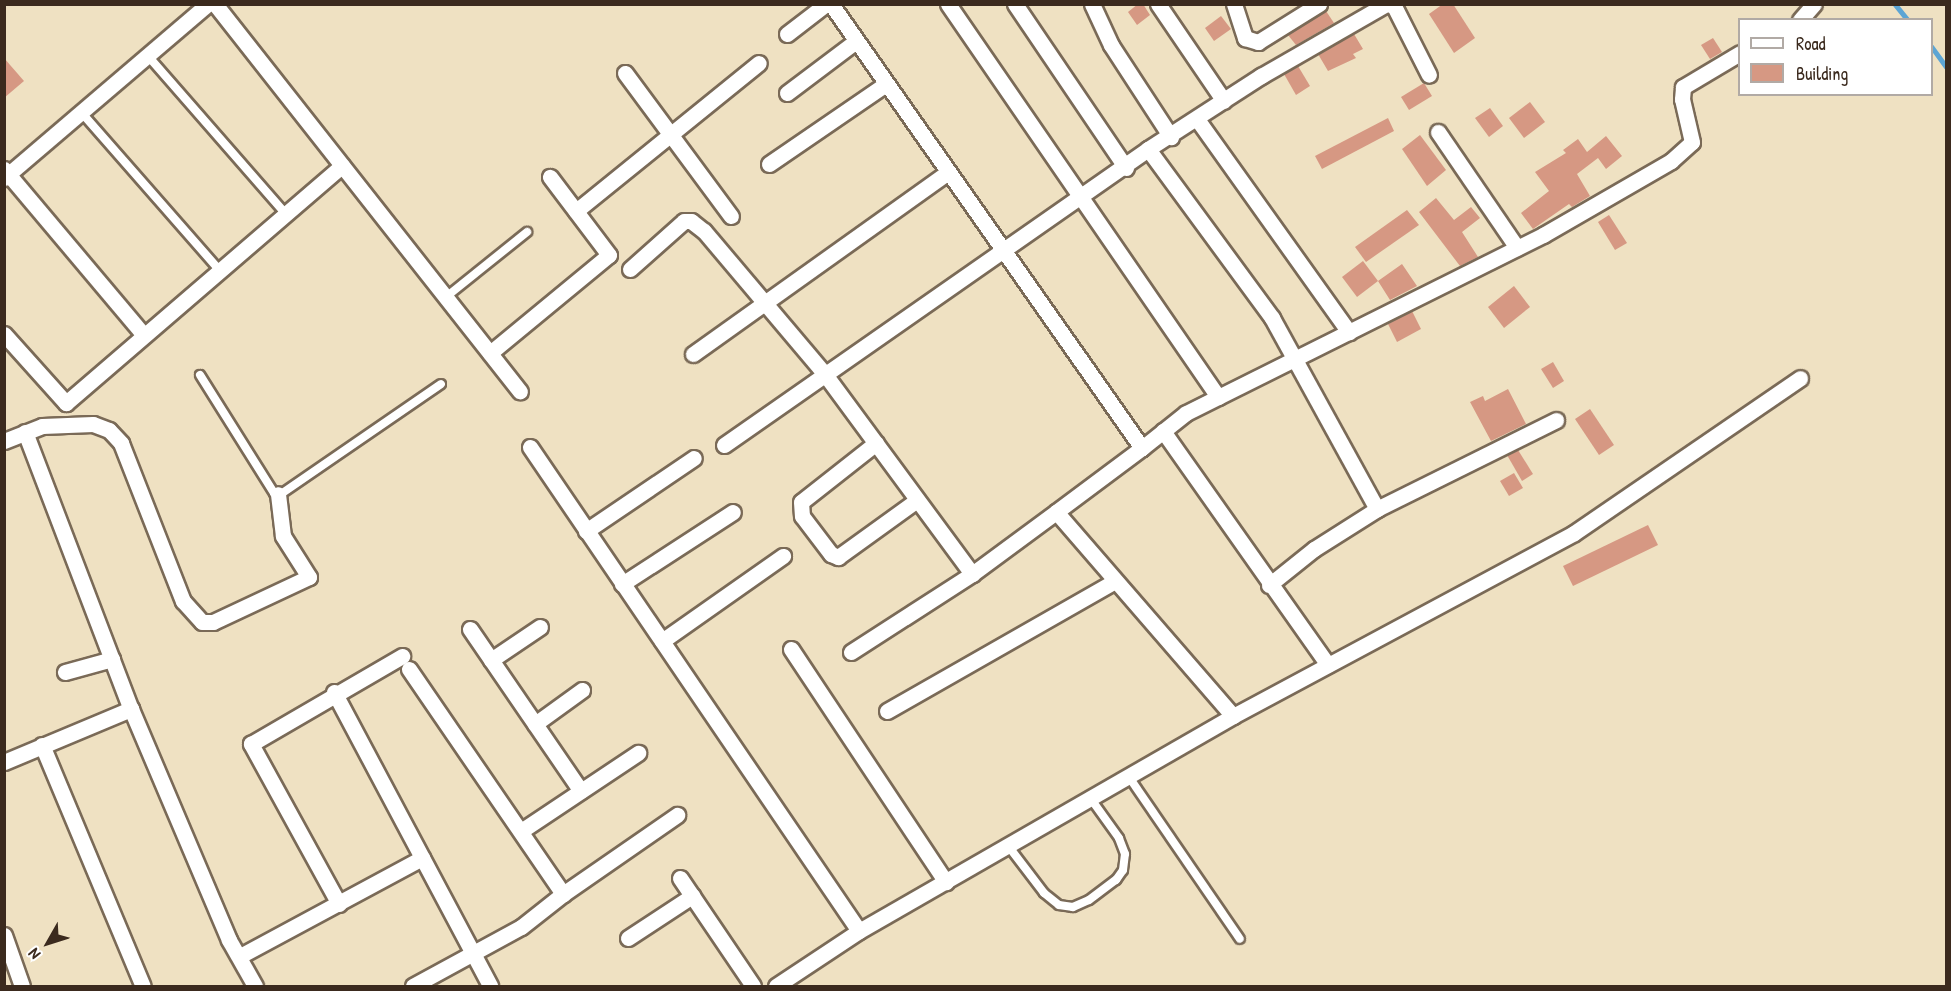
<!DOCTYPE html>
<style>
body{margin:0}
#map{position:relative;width:1951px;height:991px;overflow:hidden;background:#efe1c2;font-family:"Patrick Hand",sans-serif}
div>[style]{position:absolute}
.stream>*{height:4.5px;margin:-2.25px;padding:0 2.25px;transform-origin:2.25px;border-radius:2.25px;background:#5da5d4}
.building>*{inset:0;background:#d69883}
.roads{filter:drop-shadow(2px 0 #7a6a57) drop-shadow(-2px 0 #7a6a57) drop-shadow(0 2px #7a6a57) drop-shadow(0 -2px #7a6a57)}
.service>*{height:8px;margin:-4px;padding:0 4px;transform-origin:4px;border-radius:4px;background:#fff}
.minor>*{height:15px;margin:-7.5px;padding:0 7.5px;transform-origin:7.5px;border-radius:7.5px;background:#fff}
span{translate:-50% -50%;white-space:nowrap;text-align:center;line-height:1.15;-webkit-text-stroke:6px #fff;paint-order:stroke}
.frame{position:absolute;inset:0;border:6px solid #3b2a1e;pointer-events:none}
.legend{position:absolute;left:1738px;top:18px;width:195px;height:78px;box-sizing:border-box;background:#fff;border:2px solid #b1aaa5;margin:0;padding:8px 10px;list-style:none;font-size:18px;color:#3b2a1e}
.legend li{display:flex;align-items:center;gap:12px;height:30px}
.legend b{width:30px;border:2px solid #b1aaa5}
.north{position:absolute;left:18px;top:913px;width:60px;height:60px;-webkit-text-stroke:4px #fff;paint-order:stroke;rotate:231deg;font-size:16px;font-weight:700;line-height:24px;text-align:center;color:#3b2a1e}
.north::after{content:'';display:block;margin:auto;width:21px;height:27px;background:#3b2a1e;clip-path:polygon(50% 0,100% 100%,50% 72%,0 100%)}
</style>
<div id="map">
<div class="stream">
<div style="left:1895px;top:4px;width:21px;rotate:51deg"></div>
<div style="left:1932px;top:47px;width:24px;rotate:54deg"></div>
</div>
<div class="building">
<div style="clip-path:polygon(1138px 4px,1143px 4px,1150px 15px,1137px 25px,1128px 12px)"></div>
<div style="clip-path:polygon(1443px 4px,1453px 4px,1475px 38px,1454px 53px,1429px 14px)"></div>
<div style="clip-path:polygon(1326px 11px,1334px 23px,1296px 45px,1288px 35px)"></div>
<div style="clip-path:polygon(1221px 16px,1231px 29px,1214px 41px,1205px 28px)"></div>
<div style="clip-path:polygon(1354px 34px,1363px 49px,1353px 54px,1356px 58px,1328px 71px,1318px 54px)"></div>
<div style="clip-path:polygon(1713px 38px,1722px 52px,1710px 59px,1701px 45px)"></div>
<div style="clip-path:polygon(4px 58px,24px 81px,4px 98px)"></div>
<div style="clip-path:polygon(1298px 66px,1310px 86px,1296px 95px,1284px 74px)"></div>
<div style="clip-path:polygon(1424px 83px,1432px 96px,1409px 110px,1401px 97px)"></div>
<div style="clip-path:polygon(1530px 102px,1545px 122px,1524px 138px,1509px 118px)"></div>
<div style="clip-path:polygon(1490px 108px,1503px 126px,1489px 137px,1475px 118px)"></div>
<div style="clip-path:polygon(1388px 118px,1394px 131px,1322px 169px,1315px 156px)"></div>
<div style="clip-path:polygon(1420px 135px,1446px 170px,1427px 186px,1402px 149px)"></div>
<div style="clip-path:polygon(1606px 136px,1622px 156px,1606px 169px,1598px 158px,1577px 174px,1590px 196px,1572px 207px,1569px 204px,1533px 229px,1521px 213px,1549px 191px,1535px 172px,1566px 153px,1563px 150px,1578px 139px,1587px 152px)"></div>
<div style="clip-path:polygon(1436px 198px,1454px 220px,1471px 207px,1480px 218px,1462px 232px,1478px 257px,1460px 266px,1419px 212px)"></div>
<div style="clip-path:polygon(1407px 210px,1419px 225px,1366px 262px,1355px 247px)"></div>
<div style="clip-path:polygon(1609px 215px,1627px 243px,1615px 250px,1598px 222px)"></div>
<div style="clip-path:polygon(1363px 261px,1378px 281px,1402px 264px,1417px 286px,1390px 300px,1378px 281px,1357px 297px,1342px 277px)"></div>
<div style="clip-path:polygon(1514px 286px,1530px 307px,1504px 328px,1488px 307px)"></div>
<div style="clip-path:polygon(1412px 311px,1421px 329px,1397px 342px,1388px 324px)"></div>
<div style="clip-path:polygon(1553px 362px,1564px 381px,1553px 388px,1541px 369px)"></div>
<div style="clip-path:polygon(1508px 389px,1526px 424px,1491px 441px,1470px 402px,1483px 396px,1485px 401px)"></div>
<div style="clip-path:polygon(1590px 409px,1614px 445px,1599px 455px,1575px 419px)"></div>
<div style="clip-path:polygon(1518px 450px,1533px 474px,1522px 481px,1507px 455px)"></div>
<div style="clip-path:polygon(1514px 473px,1523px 488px,1509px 496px,1500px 481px)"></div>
<div style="clip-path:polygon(1648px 525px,1658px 545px,1573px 586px,1563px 566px)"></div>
</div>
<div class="roads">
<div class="service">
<div style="left:148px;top:56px;width:210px;rotate:48.9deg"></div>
<div style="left:81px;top:112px;width:211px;rotate:48.8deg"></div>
<div style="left:446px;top:297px;width:104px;rotate:-38.7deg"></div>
<div style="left:200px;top:375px;width:139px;rotate:57.9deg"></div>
<div style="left:274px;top:493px;width:7px;rotate:8deg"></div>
<div style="left:281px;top:494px;width:194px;rotate:-34.5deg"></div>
<div style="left:1129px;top:777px;width:196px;rotate:55.6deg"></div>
<div style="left:1009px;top:847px;width:58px;rotate:52.7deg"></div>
<div style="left:1044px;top:893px;width:19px;rotate:39deg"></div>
<div style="left:1059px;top:905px;width:14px;rotate:8deg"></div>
<div style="left:1073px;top:907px;width:17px;rotate:-24deg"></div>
<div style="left:1089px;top:900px;width:34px;rotate:-37deg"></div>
<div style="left:1116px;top:880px;width:12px;rotate:-55deg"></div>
<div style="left:1123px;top:870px;width:16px;rotate:-83deg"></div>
<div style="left:1125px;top:854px;width:17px;rotate:-111deg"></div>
<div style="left:1119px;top:838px;width:48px;rotate:-125.7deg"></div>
</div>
<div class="minor">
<div style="left:215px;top:4px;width:493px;rotate:51.8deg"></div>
<div style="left:948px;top:4px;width:477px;rotate:55.5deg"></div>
<div style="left:1015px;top:4px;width:198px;rotate:55.9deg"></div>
<div style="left:1092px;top:4px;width:45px;rotate:65.1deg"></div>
<div style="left:1111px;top:45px;width:110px;rotate:56.9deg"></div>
<div style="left:1158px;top:4px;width:117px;rotate:55.8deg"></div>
<div style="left:1234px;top:4px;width:36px;rotate:72deg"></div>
<div style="left:1245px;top:38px;width:14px;rotate:17deg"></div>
<div style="left:1258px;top:42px;width:72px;rotate:-31.9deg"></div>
<div style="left:1388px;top:4px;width:6px;rotate:18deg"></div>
<div style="left:1394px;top:6px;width:77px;rotate:63.1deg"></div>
<div style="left:1800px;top:20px;width:21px;rotate:-49deg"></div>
<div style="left:787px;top:34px;width:49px;rotate:-37.6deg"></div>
<div style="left:625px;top:73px;width:178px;rotate:53.5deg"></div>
<div style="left:787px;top:93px;width:86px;rotate:-37deg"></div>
<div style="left:1197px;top:119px;width:262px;rotate:54.5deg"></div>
<div style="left:1438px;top:132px;width:140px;rotate:55.7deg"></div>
<div style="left:1148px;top:149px;width:210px;rotate:53.7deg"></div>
<div style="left:1272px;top:318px;width:218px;rotate:61.2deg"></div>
<div style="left:769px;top:164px;width:142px;rotate:-34.4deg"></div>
<div style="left:4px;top:169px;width:216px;rotate:49.9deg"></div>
<div style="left:4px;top:178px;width:268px;rotate:-40.5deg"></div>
<div style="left:576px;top:211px;width:235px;rotate:-39deg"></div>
<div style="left:630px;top:269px;width:72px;rotate:-41.6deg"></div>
<div style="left:684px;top:221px;width:7px"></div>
<div style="left:691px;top:221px;width:16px;rotate:38deg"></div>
<div style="left:704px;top:231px;width:186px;rotate:49.8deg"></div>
<div style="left:824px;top:373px;width:250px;rotate:53.6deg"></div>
<div style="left:4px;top:334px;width:93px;rotate:48.1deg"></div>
<div style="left:66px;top:403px;width:364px;rotate:-40.7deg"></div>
<div style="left:490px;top:353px;width:154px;rotate:-39.5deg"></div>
<div style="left:609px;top:255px;width:98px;rotate:-127.1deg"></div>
<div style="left:693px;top:354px;width:313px;rotate:-35.5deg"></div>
<div style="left:1163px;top:431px;width:286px;rotate:54.8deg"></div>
<div style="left:25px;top:432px;width:297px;rotate:69.1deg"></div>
<div style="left:131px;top:709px;width:251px;rotate:67deg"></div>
<div style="left:229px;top:940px;width:53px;rotate:60.5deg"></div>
<div style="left:4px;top:441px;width:41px;rotate:-21.5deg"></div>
<div style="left:42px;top:426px;width:51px;rotate:-2.2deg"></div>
<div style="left:93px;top:424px;width:17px;rotate:21deg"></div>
<div style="left:109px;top:430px;width:18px;rotate:47deg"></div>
<div style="left:121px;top:443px;width:170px;rotate:68.6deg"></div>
<div style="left:183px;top:601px;width:28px;rotate:48deg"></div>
<div style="left:202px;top:622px;width:11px"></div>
<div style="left:213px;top:622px;width:106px;rotate:-25.1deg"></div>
<div style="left:309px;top:577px;width:49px;rotate:-122.4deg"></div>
<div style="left:283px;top:536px;width:42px;rotate:-96.8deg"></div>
<div style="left:876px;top:443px;width:95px;rotate:141.8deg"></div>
<div style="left:801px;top:502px;width:14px;rotate:86deg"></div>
<div style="left:802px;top:516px;width:48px;rotate:52.7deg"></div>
<div style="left:831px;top:554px;width:8px;rotate:23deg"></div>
<div style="left:838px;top:557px;width:97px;rotate:-35.8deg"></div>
<div style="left:724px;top:445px;width:517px;rotate:-34.92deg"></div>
<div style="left:1148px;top:149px;width:135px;rotate:-32.9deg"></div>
<div style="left:1261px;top:76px;width:144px;rotate:-29.9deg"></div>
<div style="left:530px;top:447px;width:585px;rotate:55.79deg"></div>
<div style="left:1142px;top:448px;width:56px;rotate:-38.5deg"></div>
<div style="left:1186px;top:413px;width:399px;rotate:-26.5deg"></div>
<div style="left:1543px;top:235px;width:148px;rotate:-30deg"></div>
<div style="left:1671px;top:161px;width:28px;rotate:-42deg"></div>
<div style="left:1692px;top:142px;width:44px;rotate:-103.1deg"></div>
<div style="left:1682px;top:99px;width:12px;rotate:-85deg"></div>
<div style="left:1683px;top:87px;width:66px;rotate:-30.8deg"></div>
<div style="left:586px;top:531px;width:130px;rotate:-34.1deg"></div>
<div style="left:622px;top:584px;width:132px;rotate:-33deg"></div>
<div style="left:1269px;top:585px;width:58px;rotate:-38.7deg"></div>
<div style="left:1314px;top:549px;width:75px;rotate:-32.4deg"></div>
<div style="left:1377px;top:509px;width:200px;rotate:-26.4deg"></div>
<div style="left:470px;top:629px;width:196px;rotate:55.6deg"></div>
<div style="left:662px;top:641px;width:148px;rotate:-35.1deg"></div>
<div style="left:791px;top:649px;width:280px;rotate:56.4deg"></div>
<div style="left:851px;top:652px;width:144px;rotate:-32.8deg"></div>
<div style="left:972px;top:574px;width:104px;rotate:-36.4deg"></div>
<div style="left:491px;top:660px;width:59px;rotate:-34deg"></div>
<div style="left:409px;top:669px;width:273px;rotate:55.6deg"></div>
<div style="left:563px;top:894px;width:53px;rotate:141.8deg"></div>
<div style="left:521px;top:927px;width:123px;rotate:151.4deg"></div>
<div style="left:65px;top:672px;width:49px;rotate:-15.5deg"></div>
<div style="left:334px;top:692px;width:333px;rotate:62deg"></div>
<div style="left:887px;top:711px;width:262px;rotate:-29.7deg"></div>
<div style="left:1233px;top:716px;width:387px;rotate:-28.2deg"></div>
<div style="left:1574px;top:533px;width:274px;rotate:-34.4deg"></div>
<div style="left:535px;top:724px;width:58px;rotate:-35.9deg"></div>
<div style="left:42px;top:745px;width:261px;rotate:67.3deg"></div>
<div style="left:4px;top:762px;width:138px;rotate:-22.7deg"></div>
<div style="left:521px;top:831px;width:141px;rotate:-33.7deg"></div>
<div style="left:680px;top:878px;width:130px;rotate:55.9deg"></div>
<div style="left:563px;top:894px;width:139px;rotate:-34.7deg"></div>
<div style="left:339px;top:904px;width:183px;rotate:-118.8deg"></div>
<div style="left:251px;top:744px;width:175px;rotate:-30.2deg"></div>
<div style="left:4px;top:935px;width:54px;rotate:70.6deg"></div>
<div style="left:628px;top:938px;width:77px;rotate:-33.3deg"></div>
<div style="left:240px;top:956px;width:207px;rotate:-28.3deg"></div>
<div style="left:776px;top:986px;width:100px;rotate:-33.5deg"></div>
<div style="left:859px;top:931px;width:431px;rotate:-29.9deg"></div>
<div style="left:1233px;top:716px;width:270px;rotate:-130.9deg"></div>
<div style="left:1056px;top:512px;width:107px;rotate:-36.7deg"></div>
<div style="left:1142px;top:448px;width:542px;rotate:-125.01deg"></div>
</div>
</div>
<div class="frame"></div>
<ul class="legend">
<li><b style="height:8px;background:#fff"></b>Road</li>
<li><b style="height:16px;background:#d69883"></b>Building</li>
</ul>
<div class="north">N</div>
</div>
